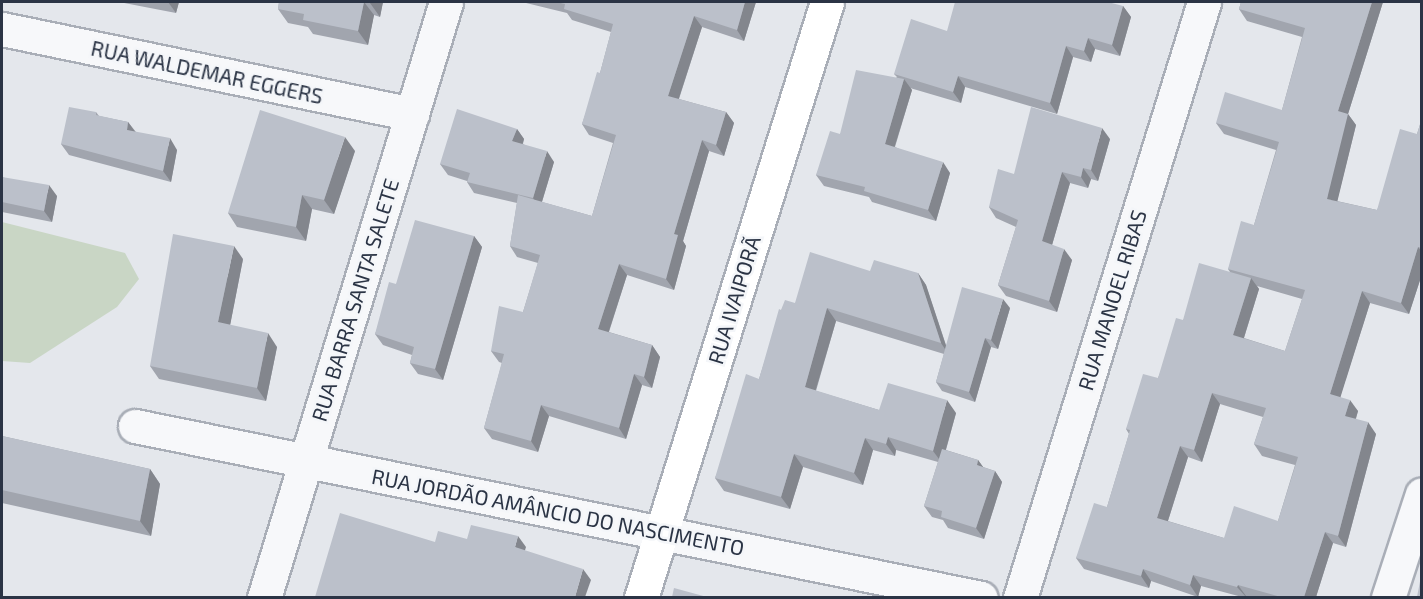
<!DOCTYPE html>
<meta charset="utf-8">
<style>
body{margin:0}
#map{position:relative;width:1423px;height:599px;overflow:hidden;background:#e4e7ec;font-family:"Exo 2",sans-serif}
div>[style]{position:absolute}
.green>*{inset:0;background:#c9d6c5}
.roads{filter:drop-shadow(2px 0 #a9aeb7) drop-shadow(-2px 0 #a9aeb7) drop-shadow(0 2px #a9aeb7) drop-shadow(0 -2px #a9aeb7)}
.street>*{height:33px;margin:-16.5px;padding:0 16.5px;transform-origin:16.5px;border-radius:16.5px;background:#f7f8fa}
.secondary>*{height:33px;margin:-16.5px;padding:0 16.5px;transform-origin:16.5px;border-radius:16.5px;background:#fff}
.wall>*{inset:0;background:#a1a5ae}
.shaded-wall>*{inset:0;background:#83868d}
.building>*{inset:0;background:#bbc0ca}
span{translate:-50% -50%;white-space:nowrap;text-align:center;line-height:1.15;-webkit-text-stroke:5px #f4f6f9;paint-order:stroke}
.street-label{font-size:21px;color:#2b3445}
.frame{position:absolute;inset:0;border:3px solid #2b3445;pointer-events:none}
</style>
<div id="map">
<div class="green">
<div style="clip-path:polygon(2px 222px,125px 253px,139px 279px,117px 307px,30px 363px,2px 361px)"></div>
</div>
<div class="roads">
<div class="street">
<div style="left:2px;top:29px;width:419px;rotate:11.7deg"></div>
<div style="left:135px;top:426px;width:863px;rotate:11.49deg"></div>
<div style="left:264px;top:598px;width:623px;rotate:-73.02deg"></div>
<div style="left:1020px;top:598px;width:624px;rotate:-72.84deg"></div>
<div style="left:1388px;top:598px;width:109px;rotate:-71.9deg"></div>
</div>
<div class="secondary">
<div style="left:641px;top:598px;width:624px;rotate:-72.67deg"></div>
</div>
</div>
<div class="wall">
<div style="clip-path:polygon(119px 2px,179px 2px,176px 13px)"></div>
<div style="clip-path:polygon(279px 2px,383px 2px,380px 17px,374px 15px,368px 45px,313px 34px,308px 27px,288px 23px,278px 9px)"></div>
<div style="clip-path:polygon(522px 2px,756px 2px,744px 41px,702px 27px,679px 99px,726px 112px,734px 123px,724px 156px,709px 151px,683px 241px,686px 246px,674px 290px,627px 275px,609px 332px,652px 345px,660px 357px,652px 388px,642px 385px,626px 439px,549px 416px,538px 452px,492px 439px,484px 428px,502px 363px,499px 362px,491px 351px,523px 312px,538px 263px,517px 257px,510px 246px,517px 203px,474px 193px,467px 182px,467px 181px,448px 175px,440px 164px,517px 129px,524px 139px,523px 144px,554px 162px,542px 202px,592px 216px,613px 143px,589px 135px,582px 124px,600px 73px,611px 32px,572px 20px,567px 13px)"></div>
<div style="clip-path:polygon(evenodd,1241px 2px,1383px 2px,1348px 114px,1356px 125px,1337px 201px,1377px 210px,1417px 134px,1422px 118px,1422px 274px,1409px 314px,1370px 303px,1340px 397px,1358px 411px,1356px 419px,1376px 434px,1346px 547px,1333px 543px,1316px 597px,1251px 597px,1246px 596px,1246px 597px,1242px 597px,1201px 586px,1198px 597px,1151px 581px,1149px 588px,1084px 569px,1076px 558px,1107px 507px,1129px 434px,1126px 429px,1158px 378px,1183px 320px,1230px 272px,1228px 269px,1254px 225px,1276px 150px,1224px 134px,1216px 123px,1282px 110px,1302px 37px,1247px 21px,1239px 9px,1241px 2px,1257px 286px,1302px 299px,1285px 351px,1244px 338px,1259px 289px,1257px 286px,1241px 2px,1220px 404px,1263px 417px,1254px 444px,1262px 456px,1295px 465px,1278px 521px,1224px 538px,1168px 521px,1188px 457px,1202px 462px,1220px 404px)"></div>
<div style="clip-path:polygon(1123px 6px,1131px 17px,1120px 56px,1095px 49px,1091px 62px,1073px 57px,1057px 114px,965px 87px,961px 103px,910px 88px,912px 90px,895px 147px,950px 173px,936px 221px,872px 202px,869px 197px,824px 186px,816px 175px,840px 134px,897px 77px,894px 74px,947px 31px)"></div>
<div style="clip-path:polygon(96px 112px,99px 116px,128px 122px,136px 132px,177px 150px,171px 182px,69px 155px,61px 144px)"></div>
<div style="clip-path:polygon(1110px 139px,1098px 181px,1091px 179px,1088px 188px,1070px 183px,1052px 245px,1072px 260px,1057px 312px,1006px 296px,998px 285px,1016px 227px,996px 218px,989px 207px,1014px 174px)"></div>
<div style="clip-path:polygon(355px 151px,334px 214px,312px 209px,306px 241px,237px 227px,228px 213px)"></div>
<div style="clip-path:polygon(2px 177px,57px 196px,52px 222px,2px 212px)"></div>
<div style="clip-path:polygon(474px 236px,482px 247px,443px 380px,418px 374px,410px 363px,412px 355px,383px 345px,375px 334px,396px 284px)"></div>
<div style="clip-path:polygon(243px 259px,230px 325px,277px 347px,266px 401px,159px 379px,150px 366px)"></div>
<div style="clip-path:polygon(870px 271px,918px 273px,926px 285px,946px 345px,1010px 308px,998px 349px,991px 347px,975px 402px,942px 391px,936px 382px,944px 354px,836px 321px,816px 391px,879px 410px,956px 413px,946px 450px,978px 460px,983px 467px,995px 471px,1002px 482px,984px 539px,948px 528px,943px 520px,932px 517px,924px 506px,938px 462px,896px 450px,895px 456px,873px 450px,863px 485px,803px 467px,790px 509px,724px 491px,715px 478px,759px 379px,781px 310px,795px 303px)"></div>
<div style="clip-path:polygon(2px 436px,150px 469px,160px 484px,151px 536px,2px 503px)"></div>
</div>
<div class="shaded-wall">
<div style="clip-path:polygon(168px 2px,179px 2px,176px 13px)"></div>
<div style="clip-path:polygon(364px 2px,374px 15px,368px 45px,358px 31px)"></div>
<div style="clip-path:polygon(370px 2px,383px 2px,380px 17px,370px 3px)"></div>
<div style="clip-path:polygon(745px 2px,756px 2px,744px 41px,737px 30px)"></div>
<div style="clip-path:polygon(1372px 2px,1383px 2px,1348px 114px,1356px 125px,1335px 211px,1327px 199px,1338px 111px)"></div>
<div style="clip-path:polygon(1123px 6px,1131px 17px,1120px 56px,1112px 45px)"></div>
<div style="clip-path:polygon(694px 16px,702px 27px,676px 107px,668px 96px)"></div>
<div style="clip-path:polygon(1088px 38px,1095px 49px,1091px 62px,1084px 51px)"></div>
<div style="clip-path:polygon(1066px 46px,1073px 57px,1057px 114px,1050px 103px)"></div>
<div style="clip-path:polygon(958px 76px,965px 87px,961px 103px,953px 92px)"></div>
<div style="clip-path:polygon(904px 79px,912px 90px,892px 155px,885px 144px)"></div>
<div style="clip-path:polygon(726px 112px,734px 123px,724px 156px,716px 145px)"></div>
<div style="clip-path:polygon(128px 122px,136px 133px,127px 130px)"></div>
<div style="clip-path:polygon(1102px 128px,1110px 139px,1098px 181px,1091px 170px)"></div>
<div style="clip-path:polygon(517px 129px,524px 139px,520px 152px,512px 141px)"></div>
<div style="clip-path:polygon(345px 137px,355px 151px,334px 214px,324px 200px)"></div>
<div style="clip-path:polygon(170px 138px,177px 150px,171px 182px,163px 171px)"></div>
<div style="clip-path:polygon(702px 140px,709px 151px,683px 241px,686px 246px,674px 290px,666px 279px,674px 234px)"></div>
<div style="clip-path:polygon(547px 151px,554px 162px,540px 208px,533px 198px)"></div>
<div style="clip-path:polygon(943px 162px,950px 173px,936px 221px,928px 210px)"></div>
<div style="clip-path:polygon(1083px 168px,1091px 179px,1088px 188px,1081px 177px)"></div>
<div style="clip-path:polygon(1062px 172px,1070px 183px,1050px 252px,1042px 241px)"></div>
<div style="clip-path:polygon(49px 185px,57px 196px,52px 222px,44px 211px)"></div>
<div style="clip-path:polygon(302px 195px,312px 209px,306px 241px,296px 227px)"></div>
<div style="clip-path:polygon(474px 236px,482px 247px,443px 380px,435px 369px)"></div>
<div style="clip-path:polygon(234px 246px,243px 259px,228px 336px,218px 322px)"></div>
<div style="clip-path:polygon(1418px 247px,1422px 252px,1422px 274px,1409px 314px,1401px 303px)"></div>
<div style="clip-path:polygon(1064px 249px,1072px 260px,1057px 312px,1049px 301px)"></div>
<div style="clip-path:polygon(619px 264px,627px 275px,606px 340px,598px 329px)"></div>
<div style="clip-path:polygon(918px 273px,926px 285px,949px 355px,941px 343px)"></div>
<div style="clip-path:polygon(1251px 278px,1259px 289px,1241px 347px,1233px 335px)"></div>
<div style="clip-path:polygon(1362px 291px,1370px 303px,1338px 405px,1330px 394px)"></div>
<div style="clip-path:polygon(1003px 299px,1010px 308px,998px 349px,991px 340px)"></div>
<div style="clip-path:polygon(827px 308px,836px 321px,813px 399px,805px 387px)"></div>
<div style="clip-path:polygon(268px 333px,277px 347px,266px 401px,257px 388px)"></div>
<div style="clip-path:polygon(985px 338px,991px 347px,975px 402px,969px 392px)"></div>
<div style="clip-path:polygon(652px 345px,660px 357px,652px 388px,644px 377px)"></div>
<div style="clip-path:polygon(634px 374px,642px 385px,626px 439px,619px 428px)"></div>
<div style="clip-path:polygon(1212px 393px,1220px 404px,1202px 462px,1194px 450px)"></div>
<div style="clip-path:polygon(947px 400px,956px 413px,942px 463px,933px 451px)"></div>
<div style="clip-path:polygon(1350px 400px,1358px 411px,1353px 427px,1345px 416px)"></div>
<div style="clip-path:polygon(541px 405px,549px 416px,538px 452px,531px 441px)"></div>
<div style="clip-path:polygon(1368px 422px,1376px 434px,1346px 547px,1338px 536px)"></div>
<div style="clip-path:polygon(888px 437px,896px 450px,895px 456px,886px 444px)"></div>
<div style="clip-path:polygon(865px 438px,873px 450px,863px 485px,854px 473px)"></div>
<div style="clip-path:polygon(1180px 446px,1188px 457px,1165px 530px,1157px 518px)"></div>
<div style="clip-path:polygon(794px 454px,803px 467px,790px 509px,781px 497px)"></div>
<div style="clip-path:polygon(978px 460px,986px 471px,977px 465px)"></div>
<div style="clip-path:polygon(150px 469px,160px 484px,151px 536px,140px 521px)"></div>
<div style="clip-path:polygon(995px 471px,1002px 482px,984px 539px,976px 528px)"></div>
<div style="clip-path:polygon(1325px 532px,1333px 543px,1316px 597px,1304px 597px)"></div>
<div style="clip-path:polygon(518px 536px,526px 547px,523px 557px,515px 547px)"></div>
<div style="clip-path:polygon(583px 569px,591px 580px,585px 597px,575px 597px)"></div>
<div style="clip-path:polygon(1143px 569px,1151px 581px,1149px 588px,1141px 576px)"></div>
<div style="clip-path:polygon(1193px 575px,1201px 586px,1198px 597px,1190px 585px)"></div>
<div style="clip-path:polygon(1238px 585px,1246px 596px,1246px 597px,1237px 587px)"></div>
</div>
<div class="building">
<div style="clip-path:polygon(279px 2px,364px 2px,358px 31px,303px 20px,304px 14px,278px 9px)"></div>
<div style="clip-path:polygon(556px 2px,745px 2px,737px 30px,694px 16px,668px 96px,726px 112px,716px 145px,702px 140px,674px 234px,678px 235px,666px 279px,619px 264px,598px 329px,652px 345px,644px 377px,634px 374px,619px 428px,541px 405px,531px 441px,484px 428px,504px 354px,491px 351px,499px 306px,523px 312px,540px 255px,510px 246px,518px 195px,592px 216px,616px 135px,582px 124px,597px 72px,600px 73px,613px 24px,564px 9px,565px 4px)"></div>
<div style="clip-path:polygon(955px 2px,1108px 2px,1123px 6px,1112px 45px,1088px 38px,1084px 51px,1066px 46px,1050px 103px,958px 76px,953px 92px,894px 74px,911px 19px,947px 31px)"></div>
<div style="clip-path:polygon(evenodd,1241px 2px,1372px 2px,1338px 111px,1348px 114px,1327px 199px,1377px 210px,1400px 129px,1417px 134px,1422px 118px,1422px 248px,1418px 247px,1401px 303px,1362px 291px,1330px 394px,1350px 400px,1345px 416px,1368px 422px,1338px 536px,1325px 532px,1304px 597px,1281px 597px,1238px 585px,1237px 587px,1193px 575px,1190px 585px,1143px 569px,1141px 576px,1076px 558px,1094px 503px,1107px 507px,1130px 430px,1126px 429px,1143px 374px,1158px 378px,1176px 318px,1183px 320px,1199px 263px,1251px 278px,1233px 335px,1285px 351px,1305px 290px,1228px 269px,1241px 221px,1254px 225px,1279px 142px,1216px 123px,1225px 92px,1282px 110px,1305px 28px,1239px 9px,1241px 2px,1212px 393px,1266px 408px,1254px 444px,1298px 457px,1278px 521px,1234px 506px,1224px 538px,1157px 518px,1180px 446px,1194px 450px,1212px 393px)"></div>
<div style="clip-path:polygon(856px 70px,904px 79px,885px 144px,943px 162px,928px 210px,864px 191px,865px 187px,816px 175px,830px 131px,840px 134px)"></div>
<div style="clip-path:polygon(69px 107px,96px 112px,96px 115px,128px 122px,127px 130px,170px 138px,163px 171px,61px 144px)"></div>
<div style="clip-path:polygon(1031px 107px,1102px 128px,1091px 170px,1083px 168px,1081px 177px,1062px 172px,1042px 241px,1064px 249px,1049px 301px,998px 285px,1018px 220px,989px 207px,998px 169px,1014px 174px)"></div>
<div style="clip-path:polygon(457px 109px,517px 129px,512px 141px,547px 151px,533px 198px,467px 182px,470px 173px,440px 164px)"></div>
<div style="clip-path:polygon(260px 110px,345px 137px,324px 200px,302px 195px,296px 227px,228px 213px)"></div>
<div style="clip-path:polygon(2px 177px,49px 185px,44px 211px,2px 202px)"></div>
<div style="clip-path:polygon(415px 220px,474px 236px,435px 369px,410px 363px,414px 347px,375px 334px,389px 282px,396px 284px)"></div>
<div style="clip-path:polygon(173px 234px,234px 246px,218px 322px,268px 333px,257px 388px,150px 366px)"></div>
<div style="clip-path:polygon(810px 252px,870px 271px,874px 260px,918px 273px,941px 343px,827px 308px,805px 387px,879px 410px,888px 383px,947px 400px,933px 451px,888px 437px,886px 444px,865px 438px,854px 473px,794px 454px,781px 497px,715px 478px,746px 374px,759px 379px,779px 309px,781px 310px,785px 300px,795px 303px)"></div>
<div style="clip-path:polygon(962px 287px,1003px 299px,991px 340px,985px 338px,969px 392px,936px 382px)"></div>
<div style="clip-path:polygon(2px 436px,150px 469px,140px 521px,2px 490px)"></div>
<div style="clip-path:polygon(942px 449px,978px 460px,977px 465px,995px 471px,976px 528px,941px 517px,942px 511px,924px 506px)"></div>
<div style="clip-path:polygon(340px 513px,435px 542px,438px 531px,467px 539px,471px 525px,518px 536px,515px 547px,583px 569px,575px 597px,315px 597px)"></div>
<div style="clip-path:polygon(1422px 571px,1422px 597px,1417px 597px)"></div>
<div style="clip-path:polygon(674px 588px,707px 597px,672px 597px)"></div>
</div>
<div class="street-label">
<span style="left:207px;top:72px;rotate:12deg">RUA WALDEMAR EGGERS</span>
<span style="left:355px;top:300px;rotate:-73deg">RUA BARRA SANTA SALETE</span>
<span style="left:734px;top:300px;rotate:-73deg">RUA IVAIPORÃ</span>
<span style="left:1112px;top:300px;rotate:-73deg">RUA MANOEL RIBAS</span>
<span style="left:558px;top:512px;rotate:11deg">RUA JORDÃO AMÂNCIO DO NASCIMENTO</span>
</div>
<div class="frame"></div>
</div>
